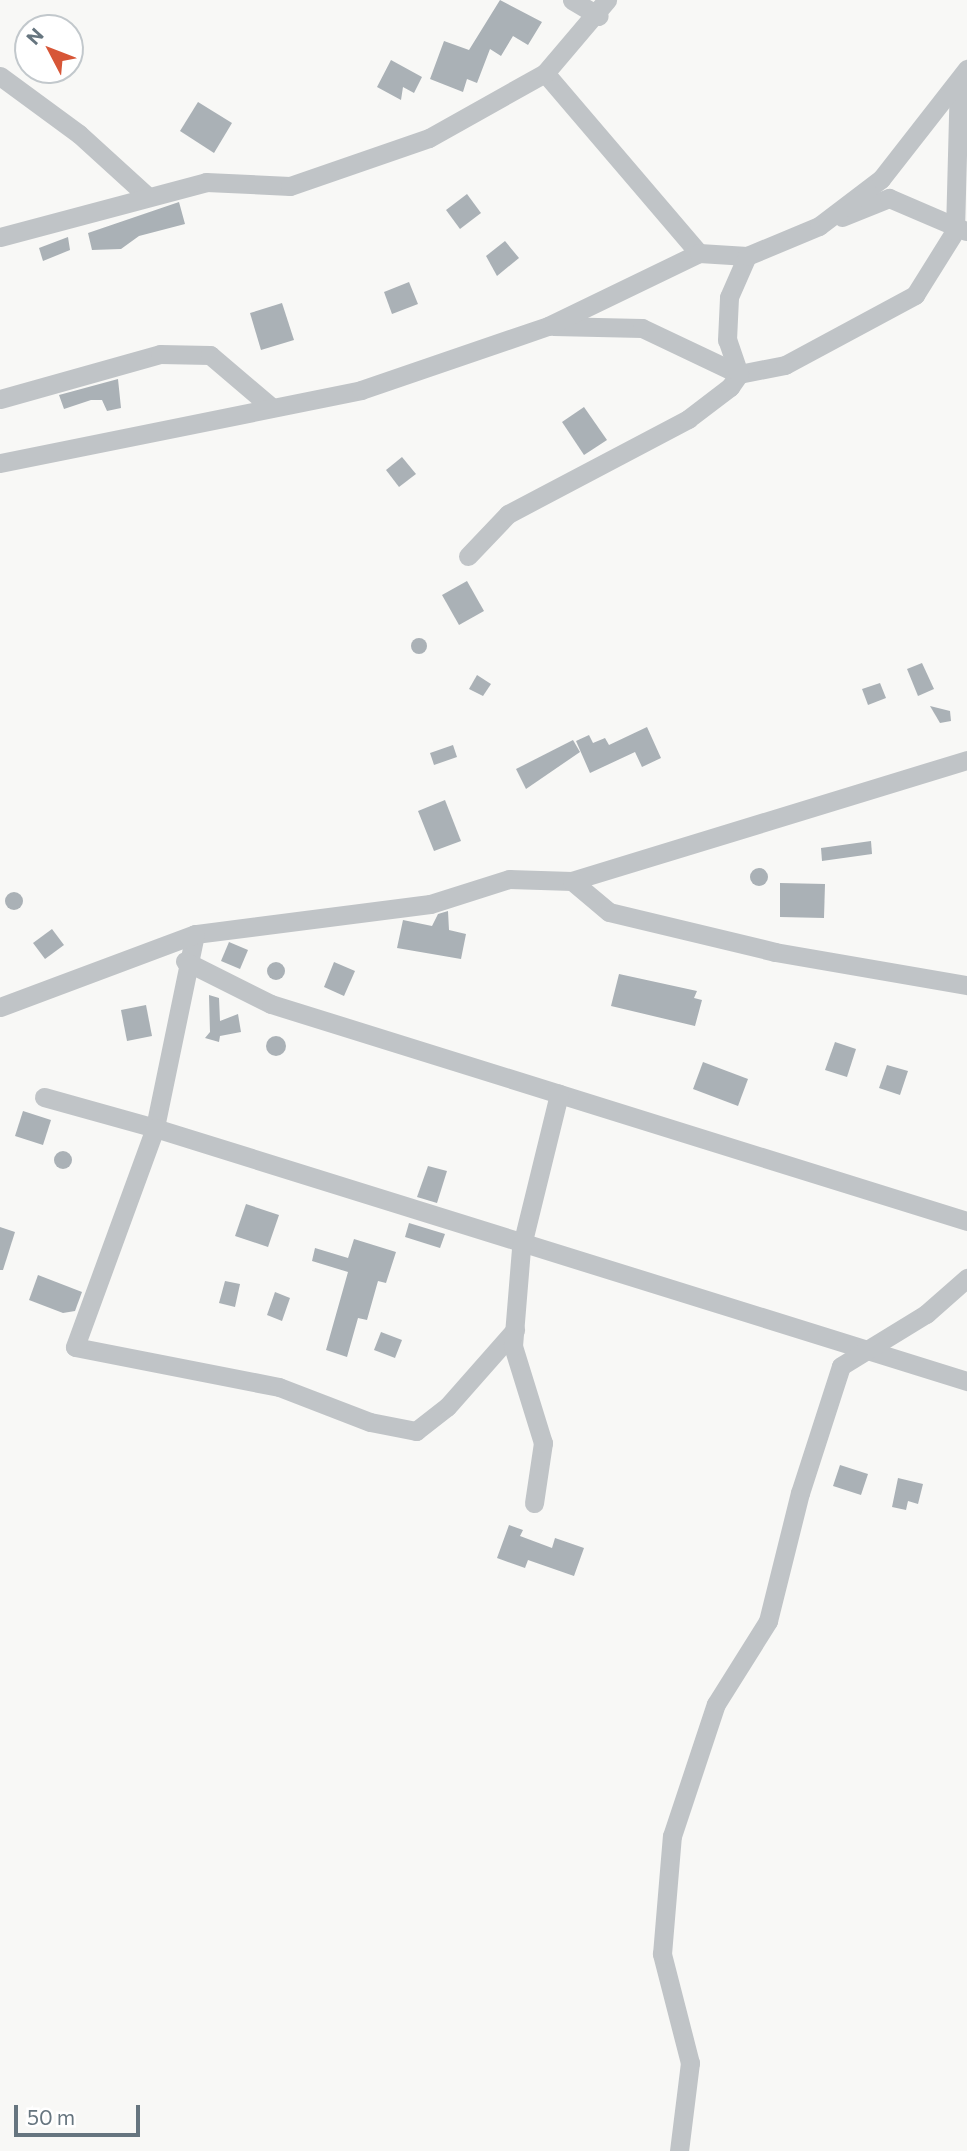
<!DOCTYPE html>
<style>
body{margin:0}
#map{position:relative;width:967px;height:2151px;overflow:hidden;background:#f8f8f6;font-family:Commissioner,sans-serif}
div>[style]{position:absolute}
.building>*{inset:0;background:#aab1b6}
.round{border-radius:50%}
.street>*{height:19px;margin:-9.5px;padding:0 9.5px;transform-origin:9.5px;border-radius:9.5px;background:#c0c4c7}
span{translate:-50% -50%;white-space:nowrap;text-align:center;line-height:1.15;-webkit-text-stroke:7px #fff;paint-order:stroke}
.north{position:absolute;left:14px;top:14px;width:70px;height:70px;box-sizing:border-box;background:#fff;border:2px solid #c2c8cc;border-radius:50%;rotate:312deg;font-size:19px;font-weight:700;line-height:28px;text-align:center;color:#66757f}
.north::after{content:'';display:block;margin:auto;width:24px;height:32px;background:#d75637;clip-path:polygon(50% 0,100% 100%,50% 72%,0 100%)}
.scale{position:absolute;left:14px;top:2105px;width:126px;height:32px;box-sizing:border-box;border:4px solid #66757f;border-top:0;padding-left:9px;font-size:21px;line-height:24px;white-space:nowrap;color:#66757f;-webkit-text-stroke:5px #fff;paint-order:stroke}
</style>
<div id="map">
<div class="building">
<div style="clip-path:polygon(500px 0,542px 22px,528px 45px,513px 36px,501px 56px,490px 49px,477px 83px,467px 79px,463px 92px,430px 79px,444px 41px,469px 50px)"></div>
<div style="clip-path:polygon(391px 60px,422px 77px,414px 93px,403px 87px,401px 100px,377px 87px)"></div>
<div style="clip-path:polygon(198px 102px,232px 123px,214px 153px,180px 131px)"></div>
<div style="clip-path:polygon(467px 194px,481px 213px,460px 229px,446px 210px)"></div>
<div style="clip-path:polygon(179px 202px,185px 224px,139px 236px,121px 249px,92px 250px,88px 233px)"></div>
<div style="clip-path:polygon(68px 237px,70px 250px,43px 261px,39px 248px)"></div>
<div style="clip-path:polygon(505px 241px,519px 258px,497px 276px,486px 256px)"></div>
<div style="clip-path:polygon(409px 282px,418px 304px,392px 314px,384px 292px)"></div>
<div style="clip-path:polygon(282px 303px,294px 340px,261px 350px,250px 313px)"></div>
<div style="clip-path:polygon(118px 379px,121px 408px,107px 411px,102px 400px,91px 400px,64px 409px,59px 395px)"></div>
<div style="clip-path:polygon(584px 407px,607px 440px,584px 455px,562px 422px)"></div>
<div style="clip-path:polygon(402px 457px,416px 474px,399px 487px,386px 470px)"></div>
<div style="clip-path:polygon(467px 581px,484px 611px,459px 625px,442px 595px)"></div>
<div class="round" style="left:411px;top:638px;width:16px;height:16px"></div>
<div style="clip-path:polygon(922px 663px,934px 689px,918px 696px,907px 669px)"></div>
<div style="clip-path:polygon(477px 675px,491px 684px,483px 696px,469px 689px)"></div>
<div style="clip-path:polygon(880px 683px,886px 698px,868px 705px,862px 689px)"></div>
<div style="clip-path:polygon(930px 706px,950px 711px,951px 721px,940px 723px)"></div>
<div style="clip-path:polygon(647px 727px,661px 758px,642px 767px,635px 752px,590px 773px,576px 741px,589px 735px,593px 743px,605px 738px,609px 745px)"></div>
<div style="clip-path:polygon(573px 740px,580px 752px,526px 789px,516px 769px)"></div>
<div style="clip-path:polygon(453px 745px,457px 757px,434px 765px,430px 753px)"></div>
<div style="clip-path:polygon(445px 800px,461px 841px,434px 851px,418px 811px)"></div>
<div style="clip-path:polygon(871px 841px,872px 854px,822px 861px,821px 848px)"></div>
<div class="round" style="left:750px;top:868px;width:18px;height:18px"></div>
<div style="clip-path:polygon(780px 883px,825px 884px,824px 918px,780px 917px)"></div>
<div class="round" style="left:5px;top:892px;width:18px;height:18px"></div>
<div style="clip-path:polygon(448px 911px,449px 930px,466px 934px,461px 959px,397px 948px,403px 920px,432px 926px,438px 914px)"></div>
<div style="clip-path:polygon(52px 929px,64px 945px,45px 959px,33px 943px)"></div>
<div style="clip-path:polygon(229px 942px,248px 950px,240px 969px,221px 961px)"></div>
<div style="clip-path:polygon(334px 962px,355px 971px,344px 996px,324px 987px)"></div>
<div class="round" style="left:267px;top:962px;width:18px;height:18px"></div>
<div style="clip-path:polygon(619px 974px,697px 991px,694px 998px,702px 1000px,695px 1026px,611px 1006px)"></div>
<div style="clip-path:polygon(209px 995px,219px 998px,220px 1021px,238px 1014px,241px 1032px,220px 1036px,219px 1042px,205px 1038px,210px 1032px)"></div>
<div style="clip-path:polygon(146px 1005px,152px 1036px,127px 1041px,121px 1010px)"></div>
<div class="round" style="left:266px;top:1036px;width:20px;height:20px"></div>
<div style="clip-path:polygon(835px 1042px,856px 1049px,847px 1077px,825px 1070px)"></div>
<div style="clip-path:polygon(703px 1062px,748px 1079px,738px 1106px,693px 1089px)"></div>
<div style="clip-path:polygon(887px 1065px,908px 1071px,900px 1095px,879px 1088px)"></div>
<div style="clip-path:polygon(23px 1111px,51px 1120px,43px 1145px,15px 1136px)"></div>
<div class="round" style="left:54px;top:1151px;width:18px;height:18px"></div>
<div style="clip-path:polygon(428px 1166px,447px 1171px,437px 1203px,417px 1197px)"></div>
<div style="clip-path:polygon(246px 1204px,279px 1215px,268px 1247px,235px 1236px)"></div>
<div style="clip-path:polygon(409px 1223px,445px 1234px,440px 1248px,405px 1237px)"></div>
<div style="clip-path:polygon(0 1227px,15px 1232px,3px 1270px,0 1270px)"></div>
<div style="clip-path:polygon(354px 1239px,396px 1252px,386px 1283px,378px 1281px,367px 1320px,358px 1318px,347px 1357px,326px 1350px,348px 1272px,312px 1261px,315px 1248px,348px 1258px)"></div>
<div style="clip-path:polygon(38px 1275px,82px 1292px,75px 1311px,63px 1313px,29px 1300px)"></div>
<div style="clip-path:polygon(225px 1281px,240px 1284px,235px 1307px,219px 1303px)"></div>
<div style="clip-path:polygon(275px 1292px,290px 1298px,282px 1321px,267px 1315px)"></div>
<div style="clip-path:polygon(381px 1332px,402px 1340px,395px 1358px,374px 1350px)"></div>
<div style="clip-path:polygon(840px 1465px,868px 1474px,861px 1495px,833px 1486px)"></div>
<div style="clip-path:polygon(898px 1478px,923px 1484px,918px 1504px,908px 1501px,906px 1510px,892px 1507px)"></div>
<div style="clip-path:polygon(509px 1525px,523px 1530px,520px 1536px,552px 1548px,555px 1538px,584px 1548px,574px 1576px,528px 1560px,525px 1568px,497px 1558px)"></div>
</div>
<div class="street">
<div style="left:572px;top:0;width:31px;rotate:31deg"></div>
<div style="left:545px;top:73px;width:237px;rotate:49.5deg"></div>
<div style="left:0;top:76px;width:98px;rotate:36.3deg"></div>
<div style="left:79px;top:134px;width:91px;rotate:42.3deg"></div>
<div style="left:842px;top:217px;width:51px;rotate:-22deg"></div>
<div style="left:889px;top:198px;width:84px;rotate:23.2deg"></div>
<div style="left:0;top:237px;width:213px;rotate:-14.9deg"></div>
<div style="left:206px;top:182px;width:84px;rotate:2.7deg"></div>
<div style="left:290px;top:186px;width:147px;rotate:-19.1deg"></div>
<div style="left:429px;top:138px;width:133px;rotate:-29.3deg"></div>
<div style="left:545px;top:73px;width:96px;rotate:-49.7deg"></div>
<div style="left:553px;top:326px;width:89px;rotate:1.3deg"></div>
<div style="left:642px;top:328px;width:107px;rotate:25.4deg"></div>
<div style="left:739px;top:374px;width:47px;rotate:-11.1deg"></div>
<div style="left:785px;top:365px;width:148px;rotate:-28.3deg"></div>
<div style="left:915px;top:295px;width:75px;rotate:-58deg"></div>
<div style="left:955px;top:231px;width:150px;rotate:-88.5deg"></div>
<div style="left:0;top:399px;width:166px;rotate:-15.7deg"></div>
<div style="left:160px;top:354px;width:50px;rotate:1.1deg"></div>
<div style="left:210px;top:355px;width:80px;rotate:40.4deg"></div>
<div style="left:0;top:463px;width:368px;rotate:-11.4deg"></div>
<div style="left:361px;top:390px;width:198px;rotate:-18.9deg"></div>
<div style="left:548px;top:326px;width:168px;rotate:-25.8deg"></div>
<div style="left:699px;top:253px;width:48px;rotate:3.6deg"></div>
<div style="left:468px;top:556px;width:58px;rotate:-46.4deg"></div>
<div style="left:508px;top:514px;width:204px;rotate:-27.8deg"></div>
<div style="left:688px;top:419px;width:53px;rotate:-37.3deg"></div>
<div style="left:730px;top:387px;width:16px;rotate:-55deg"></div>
<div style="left:739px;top:374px;width:36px;rotate:-109deg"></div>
<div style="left:727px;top:340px;width:43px;rotate:-87.3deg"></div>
<div style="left:729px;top:297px;width:45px;rotate:-66.3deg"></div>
<div style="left:747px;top:256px;width:78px;rotate:-22.6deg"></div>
<div style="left:819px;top:226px;width:78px;rotate:-37.2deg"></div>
<div style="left:881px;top:179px;width:140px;rotate:-52deg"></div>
<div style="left:967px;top:760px;width:413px;rotate:163deg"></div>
<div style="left:572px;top:881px;width:63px;rotate:-178.2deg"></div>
<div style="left:509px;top:879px;width:83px;rotate:162.4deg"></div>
<div style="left:430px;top:904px;width:237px;rotate:172.7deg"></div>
<div style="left:195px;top:934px;width:198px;rotate:101.7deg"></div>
<div style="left:155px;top:1128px;width:851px;rotate:17.31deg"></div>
<div style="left:572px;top:881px;width:48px;rotate:40deg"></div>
<div style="left:609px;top:912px;width:171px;rotate:13.5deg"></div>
<div style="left:775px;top:952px;width:195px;rotate:9.8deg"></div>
<div style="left:185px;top:961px;width:96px;rotate:26.6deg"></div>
<div style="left:271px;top:1004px;width:729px;rotate:17.32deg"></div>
<div style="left:0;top:1007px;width:208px;rotate:-20.5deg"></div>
<div style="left:44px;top:1097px;width:115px;rotate:15.6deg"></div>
<div style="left:155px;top:1128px;width:233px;rotate:110.1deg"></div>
<div style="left:75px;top:1347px;width:208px;rotate:11.1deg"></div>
<div style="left:279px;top:1387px;width:97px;rotate:21deg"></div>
<div style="left:370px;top:1422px;width:47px;rotate:11.1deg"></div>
<div style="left:416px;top:1431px;width:39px;rotate:-38deg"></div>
<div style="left:447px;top:1407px;width:103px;rotate:-48.6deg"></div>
<div style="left:534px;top:1503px;width:61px;rotate:-81.5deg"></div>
<div style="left:543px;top:1443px;width:102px;rotate:-107.2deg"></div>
<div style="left:513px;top:1346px;width:97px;rotate:-85.3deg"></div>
<div style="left:521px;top:1249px;width:160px;rotate:-76.2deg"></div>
<div style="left:679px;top:2151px;width:89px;rotate:-82.9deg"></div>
<div style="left:690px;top:2063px;width:113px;rotate:-104.4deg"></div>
<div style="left:662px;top:1954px;width:118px;rotate:-85.2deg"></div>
<div style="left:672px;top:1836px;width:139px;rotate:-71.6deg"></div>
<div style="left:716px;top:1704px;width:98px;rotate:-57.9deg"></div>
<div style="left:768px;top:1621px;width:132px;rotate:-76deg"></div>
<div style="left:800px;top:1493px;width:133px;rotate:-72.1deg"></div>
<div style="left:841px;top:1366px;width:100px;rotate:-31.5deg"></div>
<div style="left:926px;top:1314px;width:55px;rotate:-41.3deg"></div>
</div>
<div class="north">N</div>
<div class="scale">50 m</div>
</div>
